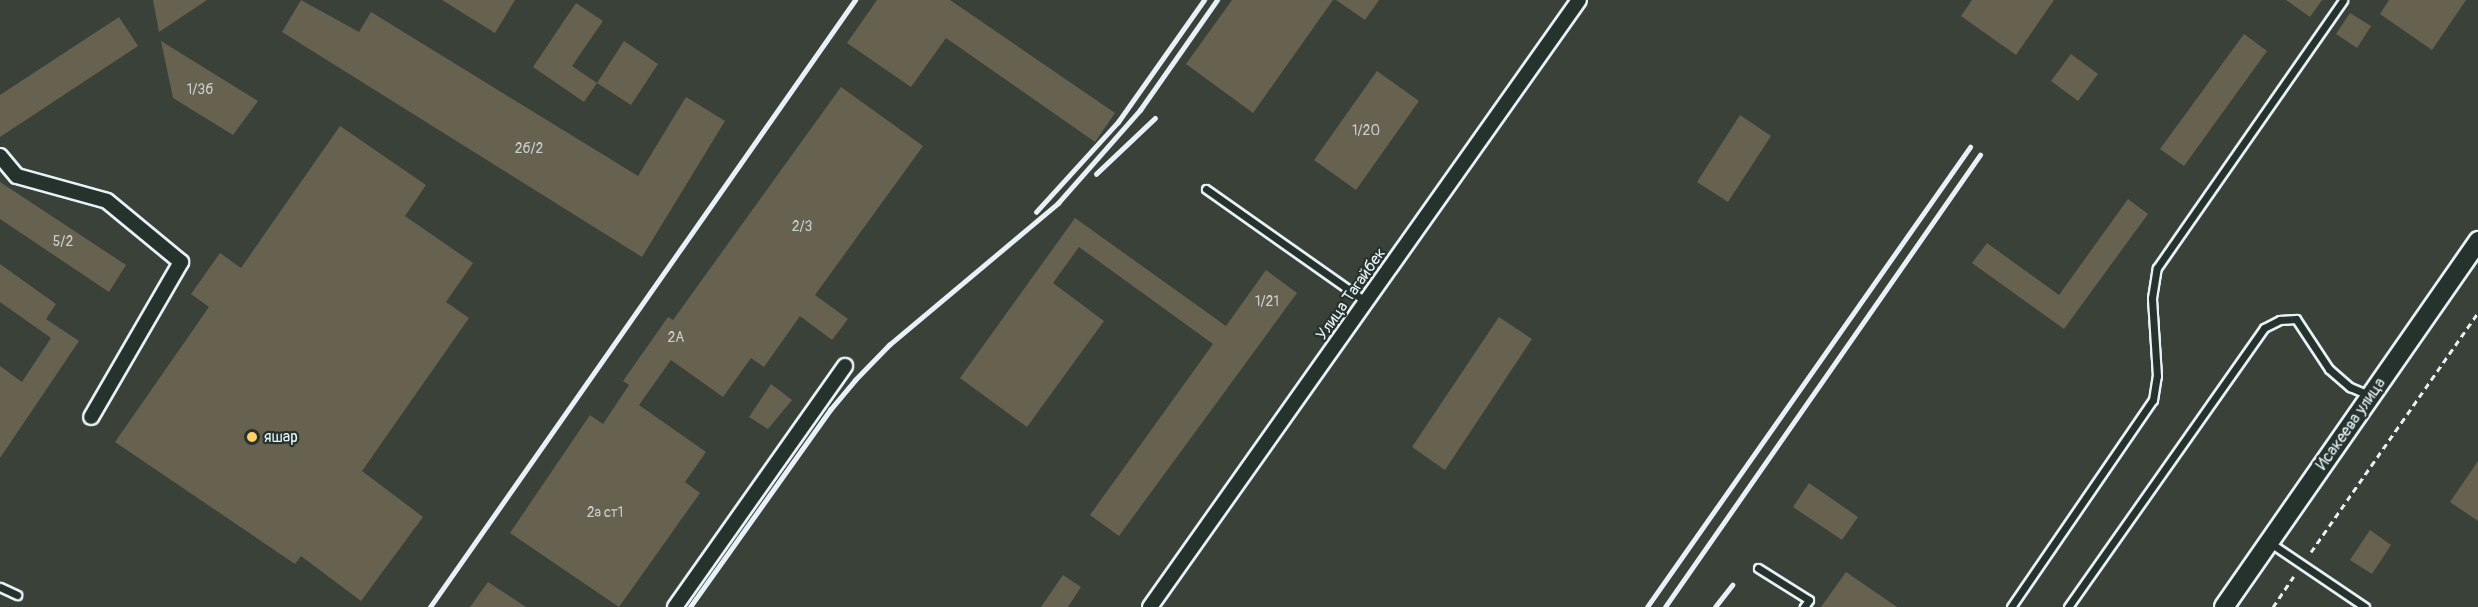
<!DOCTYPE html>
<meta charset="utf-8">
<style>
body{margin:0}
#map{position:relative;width:2478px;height:607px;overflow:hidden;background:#26332d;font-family:Pangolin,sans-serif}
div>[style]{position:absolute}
.built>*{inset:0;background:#3a4138}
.building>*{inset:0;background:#676250}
.path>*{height:3px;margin-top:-1.5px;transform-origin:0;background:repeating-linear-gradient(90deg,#e8f1f8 0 6px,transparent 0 10.5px)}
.roads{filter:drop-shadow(2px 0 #e8f1f8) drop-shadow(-2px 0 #e8f1f8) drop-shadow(0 2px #e8f1f8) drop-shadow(0 -2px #e8f1f8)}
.service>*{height:7px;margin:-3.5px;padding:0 3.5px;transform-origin:3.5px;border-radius:3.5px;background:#26332d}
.minor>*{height:14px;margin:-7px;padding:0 7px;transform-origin:7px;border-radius:7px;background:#26332d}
.tertiary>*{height:18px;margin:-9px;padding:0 9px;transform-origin:9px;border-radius:9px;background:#26332d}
.rail>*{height:4.5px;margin:-2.25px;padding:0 2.25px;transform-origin:2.25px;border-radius:2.25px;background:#e8f1f8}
.dots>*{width:16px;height:16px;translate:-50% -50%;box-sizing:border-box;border:3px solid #26332d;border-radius:50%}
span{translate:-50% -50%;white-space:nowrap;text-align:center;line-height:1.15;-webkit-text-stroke:4.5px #26332d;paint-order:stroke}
.number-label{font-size:14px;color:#c8cdce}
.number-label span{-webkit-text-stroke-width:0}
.street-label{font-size:16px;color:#e8f1f8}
.poi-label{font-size:16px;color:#e8f1f8}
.left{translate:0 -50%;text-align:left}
</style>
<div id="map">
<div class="built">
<div style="clip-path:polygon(0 0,2478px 0,2478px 607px,0 607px)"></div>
</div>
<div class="building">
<div style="clip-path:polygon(153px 0,207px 0,159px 32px)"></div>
<div style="clip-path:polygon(301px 0,359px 32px,371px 12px,638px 176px,686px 97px,725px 121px,642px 257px,282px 32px)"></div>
<div style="clip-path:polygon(442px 0,515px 0,495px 33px)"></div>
<div style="clip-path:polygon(877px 0,950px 0,1115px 113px,1095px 142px,946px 38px,911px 87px,847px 43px)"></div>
<div style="clip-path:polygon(1232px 0,1333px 0,1253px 113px,1186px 64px)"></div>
<div style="clip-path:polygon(1336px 0,1379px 0,1365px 20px)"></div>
<div style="clip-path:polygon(1972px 0,2054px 0,2016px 55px,1961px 16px)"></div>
<div style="clip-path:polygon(2286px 0,2322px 0,2310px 17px)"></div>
<div style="clip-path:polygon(2389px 0,2466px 0,2432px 50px,2380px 14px)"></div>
<div style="clip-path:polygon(576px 3px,603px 21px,572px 66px,597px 83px,584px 102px,533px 67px)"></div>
<div style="clip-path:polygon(2350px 13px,2371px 26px,2357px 48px,2336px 34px)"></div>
<div style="clip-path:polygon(119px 17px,138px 46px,0 137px,0 95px)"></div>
<div style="clip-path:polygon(2244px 34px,2267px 51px,2184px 166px,2160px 149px)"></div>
<div style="clip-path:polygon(161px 41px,258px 101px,233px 135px,173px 98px)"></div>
<div style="clip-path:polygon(624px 41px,658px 64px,631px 105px,597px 83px)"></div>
<div style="clip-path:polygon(2071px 54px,2098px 74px,2078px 101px,2051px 81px)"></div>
<div style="clip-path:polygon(1377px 71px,1419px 101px,1356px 190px,1314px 160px)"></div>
<div style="clip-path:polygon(841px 87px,923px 146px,815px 295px,848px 319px,832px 340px,800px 316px,764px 367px,751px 358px,723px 397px,671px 360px,639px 405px,706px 452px,685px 482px,700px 493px,619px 607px,510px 533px,590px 415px,603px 424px,629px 385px,623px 381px,668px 317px,673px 320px)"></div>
<div style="clip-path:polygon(1740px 115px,1771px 136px,1728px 202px,1697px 182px)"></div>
<div style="clip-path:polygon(340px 126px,426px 185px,405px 216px,473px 263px,446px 302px,469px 318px,362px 471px,423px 517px,361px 601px,301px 556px,295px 564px,115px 442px,209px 307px,191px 294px,220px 253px,241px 268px)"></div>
<div style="clip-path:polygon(0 182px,126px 265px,109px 292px,0 219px)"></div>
<div style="clip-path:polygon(2128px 199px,2148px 214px,2064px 329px,1972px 263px,1987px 243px,2059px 295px)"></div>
<div style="clip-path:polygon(1075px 218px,1226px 326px,1266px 270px,1297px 293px,1119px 536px,1090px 515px,1213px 344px,1079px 247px,1053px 283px,1104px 321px,1027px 427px,960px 378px)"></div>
<div style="clip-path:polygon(0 264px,56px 304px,46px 319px,79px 341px,0 458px,0 366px,22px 382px,51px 338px,0 302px)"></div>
<div style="clip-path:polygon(1499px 317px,1532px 339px,1445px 470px,1412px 447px)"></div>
<div style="clip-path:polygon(771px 384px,792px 400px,768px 429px,749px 417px)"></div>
<div style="clip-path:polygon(2478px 461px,2478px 521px,2450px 502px)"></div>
<div style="clip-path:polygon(1809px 483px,1858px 517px,1842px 540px,1793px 507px)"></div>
<div style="clip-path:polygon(2370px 530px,2391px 545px,2372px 574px,2350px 560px)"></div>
<div style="clip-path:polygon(1846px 572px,1897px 607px,1821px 607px)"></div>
<div style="clip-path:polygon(1063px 575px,1081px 587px,1068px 607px,1041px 607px)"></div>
<div style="clip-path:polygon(488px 582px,526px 607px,470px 607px)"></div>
</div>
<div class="path">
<div style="left:2311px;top:552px;width:292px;rotate:-55.1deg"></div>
<div style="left:2273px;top:607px;width:37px;rotate:-56deg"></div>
</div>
<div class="roads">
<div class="service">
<div style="left:1206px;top:189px;width:196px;rotate:35.2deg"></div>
<div style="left:2269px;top:542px;width:116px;rotate:34.1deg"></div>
<div style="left:1758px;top:568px;width:60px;rotate:32.1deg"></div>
<div style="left:1809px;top:600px;width:9px;rotate:126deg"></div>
<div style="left:0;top:587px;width:19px;rotate:25deg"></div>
<div style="left:2011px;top:607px;width:251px;rotate:-55.6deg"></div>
<div style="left:2153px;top:400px;width:24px;rotate:-81deg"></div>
<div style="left:2157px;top:376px;width:78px;rotate:-93.7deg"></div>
<div style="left:2152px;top:298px;width:30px;rotate:-81deg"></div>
<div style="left:2157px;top:268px;width:326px;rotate:-55.2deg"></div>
<div style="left:2068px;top:607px;width:341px;rotate:-54.9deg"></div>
<div style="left:2264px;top:328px;width:18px;rotate:-27deg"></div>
<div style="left:2280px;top:320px;width:16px;rotate:-4deg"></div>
<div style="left:2296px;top:319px;width:60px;rotate:56.6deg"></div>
<div style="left:2329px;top:369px;width:28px;rotate:41deg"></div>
<div style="left:2350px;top:387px;width:21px;rotate:23deg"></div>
</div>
<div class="minor">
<div style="left:0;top:156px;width:26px;rotate:50deg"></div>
<div style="left:17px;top:176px;width:93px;rotate:15.5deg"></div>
<div style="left:107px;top:201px;width:96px;rotate:39.5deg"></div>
<div style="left:181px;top:262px;width:179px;rotate:120.1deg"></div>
<div style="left:675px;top:607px;width:295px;rotate:-54.8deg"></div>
<div style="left:1150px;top:607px;width:743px;rotate:-54.75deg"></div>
</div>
<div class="tertiary">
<div style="left:2224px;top:607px;width:446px;rotate:-55.2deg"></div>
</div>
</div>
<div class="rail">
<div style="left:1096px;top:174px;width:81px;rotate:-43.5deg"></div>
<div style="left:1036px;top:212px;width:122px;rotate:-47.7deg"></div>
<div style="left:1118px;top:122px;width:149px;rotate:-54.8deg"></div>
<div style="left:430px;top:607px;width:741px;rotate:-55deg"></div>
<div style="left:690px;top:607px;width:242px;rotate:-54.6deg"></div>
<div style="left:830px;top:410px;width:39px;rotate:-50deg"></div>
<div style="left:855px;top:380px;width:49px;rotate:-45.8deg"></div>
<div style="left:889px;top:345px;width:221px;rotate:-40deg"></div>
<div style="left:1058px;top:203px;width:124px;rotate:-48.6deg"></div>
<div style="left:1140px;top:110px;width:134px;rotate:-55deg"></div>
<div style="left:1647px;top:607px;width:562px;rotate:-54.92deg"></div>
<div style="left:1665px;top:607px;width:551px;rotate:-55.13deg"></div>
<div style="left:1715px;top:607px;width:28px;rotate:-52deg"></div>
</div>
<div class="dots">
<div style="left:252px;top:437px;background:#ffd166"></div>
</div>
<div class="number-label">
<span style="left:200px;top:90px">1/3б</span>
<span style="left:1366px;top:131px">1/20</span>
<span style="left:529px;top:149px">2б/2</span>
<span style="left:802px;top:227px">2/3</span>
<span style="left:63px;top:242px">5/2</span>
<span style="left:1267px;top:302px">1/21</span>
<span style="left:676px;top:338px">2А</span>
<span style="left:605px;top:513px">2а ст1</span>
</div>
<div class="street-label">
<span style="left:1351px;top:294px;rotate:-55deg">Улица Тагайбек</span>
<span style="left:2351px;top:424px;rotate:-55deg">Исакеева улица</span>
</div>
<div class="poi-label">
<span class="left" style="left:264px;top:437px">яшар</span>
</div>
</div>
